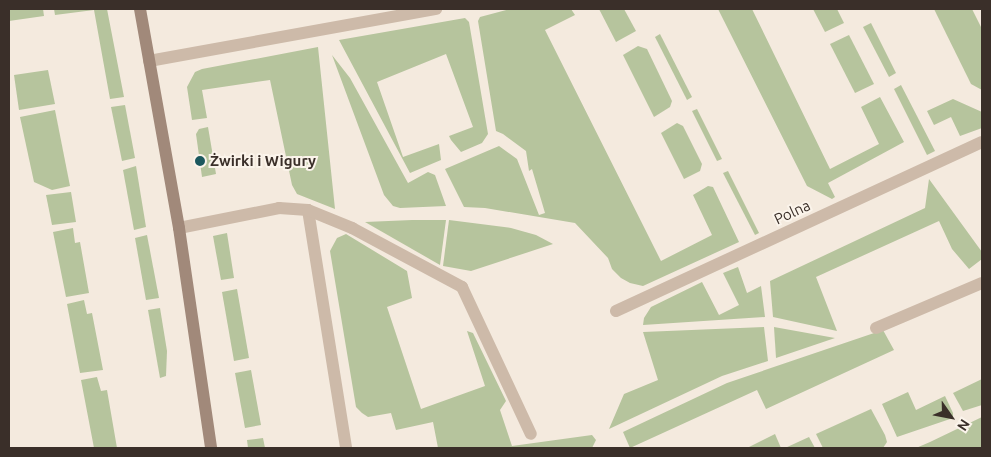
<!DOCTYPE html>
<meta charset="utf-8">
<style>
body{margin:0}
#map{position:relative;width:991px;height:457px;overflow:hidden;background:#f4eade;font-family:Ubuntu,sans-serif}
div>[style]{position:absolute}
.green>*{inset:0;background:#b6c49d}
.lane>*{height:12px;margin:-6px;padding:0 6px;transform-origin:6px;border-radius:6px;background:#cdbaa9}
.street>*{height:12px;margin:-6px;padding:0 6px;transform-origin:6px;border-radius:6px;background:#cdbaa9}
.secondary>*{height:12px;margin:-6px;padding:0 6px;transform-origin:6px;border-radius:6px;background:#a1897a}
.dots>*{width:14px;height:14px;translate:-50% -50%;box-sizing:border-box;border:2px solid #fbf4eb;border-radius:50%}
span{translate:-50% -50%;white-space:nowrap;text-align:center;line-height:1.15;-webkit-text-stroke:4px #fbf4eb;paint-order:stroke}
.poi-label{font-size:15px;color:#3a2f29;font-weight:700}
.left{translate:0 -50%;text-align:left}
.street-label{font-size:15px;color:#3a2f29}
.frame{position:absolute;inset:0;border:10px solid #3a2f29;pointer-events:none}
.north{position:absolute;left:926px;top:392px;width:50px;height:50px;-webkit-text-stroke:4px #fbf4eb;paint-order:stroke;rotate:123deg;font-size:14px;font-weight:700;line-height:20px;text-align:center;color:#3a2f29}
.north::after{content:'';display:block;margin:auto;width:18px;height:22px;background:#3a2f29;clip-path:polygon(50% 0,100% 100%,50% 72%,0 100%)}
</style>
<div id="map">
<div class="green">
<div style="clip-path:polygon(9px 9px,43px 9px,44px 16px,9px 21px)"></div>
<div style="clip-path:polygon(54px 9px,107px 9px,124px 97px,110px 99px,94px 10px,55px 15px)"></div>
<div style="clip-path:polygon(510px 9px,571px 9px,575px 15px,545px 30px,661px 261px,712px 235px,693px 195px,708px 186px,713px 187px,739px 242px,643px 286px,630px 283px,621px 278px,612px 269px,608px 258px,575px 223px,485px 208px,464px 207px,445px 169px,499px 146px,517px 159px,539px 215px,545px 213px,532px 169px,529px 171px,526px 151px,503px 134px,496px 131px,478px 21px,480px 17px)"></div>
<div style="clip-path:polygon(599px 9px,624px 9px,636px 31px,616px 42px)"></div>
<div style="clip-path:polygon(718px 9px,752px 9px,830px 169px,879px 144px,861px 107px,880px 97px,904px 142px,828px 183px,835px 197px,832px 199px,807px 186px)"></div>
<div style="clip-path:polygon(813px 9px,837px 9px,844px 23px,825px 32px)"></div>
<div style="clip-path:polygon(934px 9px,972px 9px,982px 29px,982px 90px,971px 84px)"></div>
<div style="clip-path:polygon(465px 18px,469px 22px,488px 134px,482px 143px,461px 152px,451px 140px,449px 136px,473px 127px,446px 54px,377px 82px,403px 157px,439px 144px,441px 160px,410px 173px,339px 40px)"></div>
<div style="clip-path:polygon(871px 23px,896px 73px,889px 77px,863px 27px)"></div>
<div style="clip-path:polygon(660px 34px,692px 97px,687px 100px,655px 37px)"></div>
<div style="clip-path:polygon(849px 35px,874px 84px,855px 93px,830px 44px)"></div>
<div style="clip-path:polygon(638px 46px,647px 49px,672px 101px,670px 107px,654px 117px,623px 55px)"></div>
<div style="clip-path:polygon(318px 47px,335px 209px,297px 194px,292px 185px,270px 80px,202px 90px,207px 118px,192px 120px,187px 87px,195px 72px,202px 69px)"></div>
<div style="clip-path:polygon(332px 55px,350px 78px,408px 183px,428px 172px,435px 175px,446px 206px,400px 208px,393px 206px,384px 195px)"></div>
<div style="clip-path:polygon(48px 70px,55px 104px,19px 110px,14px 75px)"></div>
<div style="clip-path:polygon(901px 85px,935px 151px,927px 155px,894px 89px)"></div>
<div style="clip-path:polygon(953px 99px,982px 112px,982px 128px,960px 136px,951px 117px,934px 125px,927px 111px)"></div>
<div style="clip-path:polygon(125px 105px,135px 158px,122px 161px,111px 107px)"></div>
<div style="clip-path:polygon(697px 109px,722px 159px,717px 161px,692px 111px)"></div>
<div style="clip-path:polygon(55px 110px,70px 186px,52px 190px,34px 182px,20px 117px)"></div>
<div style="clip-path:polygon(677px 123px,683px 126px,702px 164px,700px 171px,684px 179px,661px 133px)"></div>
<div style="clip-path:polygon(208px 127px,216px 174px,202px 177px,196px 134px,199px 129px)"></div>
<div style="clip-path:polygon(136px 166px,146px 227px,134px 230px,123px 170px)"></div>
<div style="clip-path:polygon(728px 171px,759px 233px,755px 235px,723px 173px)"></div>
<div style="clip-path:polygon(929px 179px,982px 252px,982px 259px,969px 269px,952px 249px,939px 221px,816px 277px,837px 331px,773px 317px,770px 281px,925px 208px)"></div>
<div style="clip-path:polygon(71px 192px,76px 222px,52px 225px,46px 195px)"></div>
<div style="clip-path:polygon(412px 220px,446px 220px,440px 265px,365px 222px)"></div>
<div style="clip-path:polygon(449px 220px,511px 228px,536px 235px,553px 244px,471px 271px,443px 266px)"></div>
<div style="clip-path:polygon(73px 228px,75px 243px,80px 242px,89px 293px,66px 297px,53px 232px)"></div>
<div style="clip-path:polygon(227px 233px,234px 278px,221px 280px,213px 236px)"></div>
<div style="clip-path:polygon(346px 234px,407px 271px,412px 298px,387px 307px,421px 409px,485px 386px,467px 331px,473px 333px,506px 401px,500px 410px,512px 446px,592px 435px,596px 440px,592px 448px,438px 448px,433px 422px,396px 430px,391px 413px,368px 417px,362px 413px,356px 407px,330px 251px,337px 238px)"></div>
<div style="clip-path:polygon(147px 235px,159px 298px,146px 300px,135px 238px)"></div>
<div style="clip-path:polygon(738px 267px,747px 293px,761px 286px,765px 317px,643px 325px,644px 318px,651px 307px,702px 282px,719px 315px,739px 305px,723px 273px)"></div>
<div style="clip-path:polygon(237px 289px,249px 358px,234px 361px,222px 292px)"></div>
<div style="clip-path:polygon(84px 300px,87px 314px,92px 313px,103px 370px,80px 373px,67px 304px)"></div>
<div style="clip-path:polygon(160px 308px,167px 351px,166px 376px,160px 378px,148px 310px)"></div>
<div style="clip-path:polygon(764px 327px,768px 361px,722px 376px,609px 429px,624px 394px,658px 380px,643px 332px)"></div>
<div style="clip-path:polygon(774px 327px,835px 338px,776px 358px)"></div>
<div style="clip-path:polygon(883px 330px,894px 350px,766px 409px,757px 390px,630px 448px,623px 432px,727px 383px)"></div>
<div style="clip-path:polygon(251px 370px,261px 425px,245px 428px,235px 373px)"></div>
<div style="clip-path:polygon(97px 377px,101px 391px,107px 390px,117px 448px,94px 448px,81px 380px)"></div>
<div style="clip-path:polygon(982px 379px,982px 405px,963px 411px,953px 393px)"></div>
<div style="clip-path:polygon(908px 392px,916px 410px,945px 396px,953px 413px,953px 418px,897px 437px,882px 404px)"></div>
<div style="clip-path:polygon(871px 409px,885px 435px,887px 442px,883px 448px,823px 448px,816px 434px)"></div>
<div style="clip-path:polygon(982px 417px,982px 448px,916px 448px,930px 442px)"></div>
<div style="clip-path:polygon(775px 434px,781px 448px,747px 448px)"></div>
<div style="clip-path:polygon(809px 437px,815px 448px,785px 448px)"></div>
<div style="clip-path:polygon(263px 438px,265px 448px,248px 448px,247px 440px)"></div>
</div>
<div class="lane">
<div style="left:308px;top:210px;width:241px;rotate:80.9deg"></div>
<div style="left:179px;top:228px;width:102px;rotate:-11.3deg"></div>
<div style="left:279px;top:208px;width:29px;rotate:4deg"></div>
<div style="left:308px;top:210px;width:48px;rotate:22.2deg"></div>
<div style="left:352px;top:228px;width:125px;rotate:28.2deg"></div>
<div style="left:462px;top:287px;width:162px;rotate:64.9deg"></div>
<div style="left:616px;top:311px;width:403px;rotate:-24.8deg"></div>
<div style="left:876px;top:328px;width:115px;rotate:-23deg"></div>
</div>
<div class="street">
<div style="left:149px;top:61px;width:292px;rotate:-10.3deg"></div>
</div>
<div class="secondary">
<div style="left:140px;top:9px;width:222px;rotate:79.9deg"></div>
<div style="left:179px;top:228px;width:222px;rotate:81.7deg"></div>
</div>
<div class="dots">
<div style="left:200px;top:161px;background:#1c585e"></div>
</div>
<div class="poi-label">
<span class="left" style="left:210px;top:161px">Żwirki i Wigury</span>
</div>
<div class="street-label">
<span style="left:792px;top:212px;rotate:-25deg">Polna</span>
</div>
<div class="frame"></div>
<div class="north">N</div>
</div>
